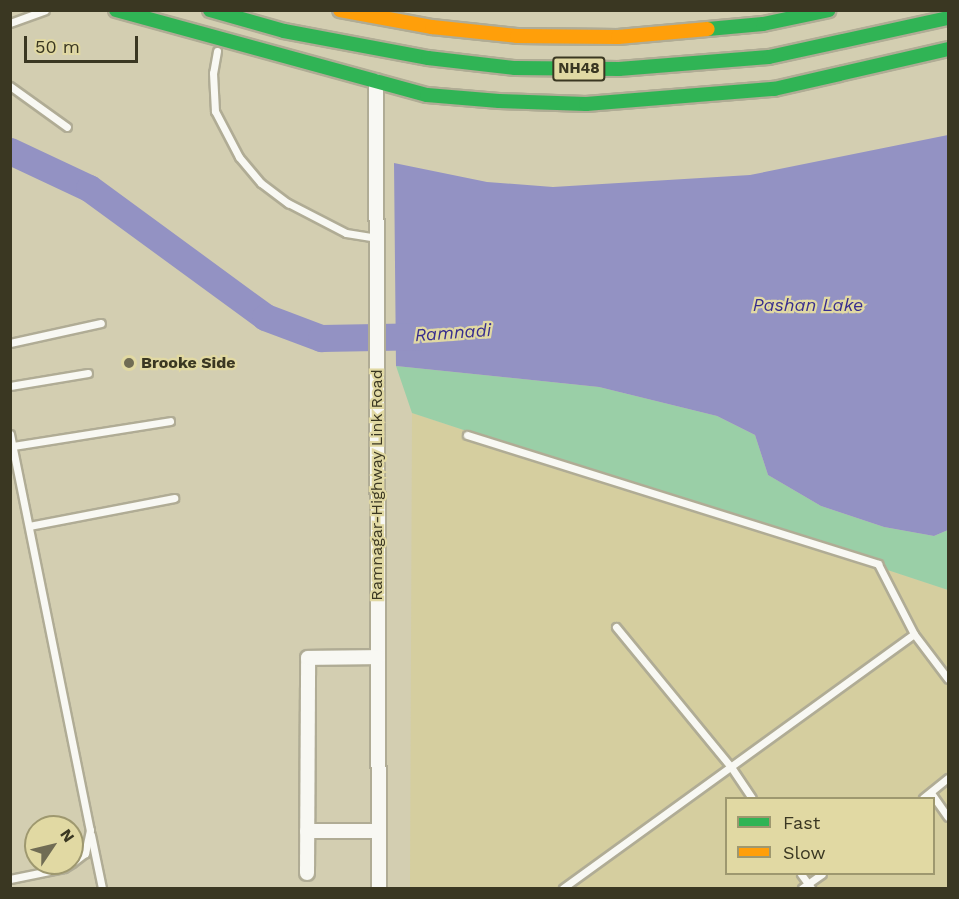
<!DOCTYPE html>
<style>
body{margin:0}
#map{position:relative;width:959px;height:899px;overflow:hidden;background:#d3ceb1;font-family:"Work Sans",sans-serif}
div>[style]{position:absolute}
.built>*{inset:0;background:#d5ce9f}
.green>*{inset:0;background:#9acfa7}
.water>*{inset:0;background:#9392c3}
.river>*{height:27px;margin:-13.5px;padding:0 13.5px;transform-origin:13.5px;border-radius:13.5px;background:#9392c3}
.roads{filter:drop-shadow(2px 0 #b0ac95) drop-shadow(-2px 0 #b0ac95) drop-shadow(0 2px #b0ac95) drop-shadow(0 -2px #b0ac95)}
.lane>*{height:7px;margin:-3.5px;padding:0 3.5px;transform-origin:3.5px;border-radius:3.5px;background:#f8f8f3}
.street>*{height:14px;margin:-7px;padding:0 7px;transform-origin:7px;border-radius:7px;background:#f8f8f3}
.fast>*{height:14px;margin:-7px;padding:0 7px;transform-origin:7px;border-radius:7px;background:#30b455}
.slow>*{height:14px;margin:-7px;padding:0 7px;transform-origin:7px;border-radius:7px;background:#ff9f0a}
.dots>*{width:16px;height:16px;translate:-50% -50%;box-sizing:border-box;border:3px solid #e1d9a3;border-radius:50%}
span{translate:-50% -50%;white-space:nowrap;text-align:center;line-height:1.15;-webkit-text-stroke:4.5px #e1d9a3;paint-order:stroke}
.shield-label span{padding:2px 4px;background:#e1d9a3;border:2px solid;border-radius:4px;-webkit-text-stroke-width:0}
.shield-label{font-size:15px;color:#3a3722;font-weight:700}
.poi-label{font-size:16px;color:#3a3722;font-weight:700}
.left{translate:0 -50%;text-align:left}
.street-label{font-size:16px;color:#3a3722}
.water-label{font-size:18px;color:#372d8e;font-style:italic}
.frame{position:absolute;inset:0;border:12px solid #3a3722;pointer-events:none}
.legend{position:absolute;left:725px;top:797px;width:210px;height:78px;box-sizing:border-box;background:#e1d9a3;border:2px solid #9e986f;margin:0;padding:8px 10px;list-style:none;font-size:18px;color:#3a3722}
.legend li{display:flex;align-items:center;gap:12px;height:30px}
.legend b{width:30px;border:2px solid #9e986f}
.north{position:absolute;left:24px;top:815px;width:60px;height:60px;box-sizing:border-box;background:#e1d9a3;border:2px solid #9e986f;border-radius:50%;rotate:55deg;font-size:16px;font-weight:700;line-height:24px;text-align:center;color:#3a3722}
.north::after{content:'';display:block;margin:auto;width:21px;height:27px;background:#706c54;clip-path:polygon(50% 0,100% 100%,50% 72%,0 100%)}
.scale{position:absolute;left:24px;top:36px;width:114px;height:27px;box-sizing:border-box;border:3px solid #3a3722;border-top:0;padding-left:8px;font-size:18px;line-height:21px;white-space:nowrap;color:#3a3722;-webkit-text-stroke:4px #e1d9a3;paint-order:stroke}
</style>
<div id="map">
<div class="built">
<div style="clip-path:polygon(evenodd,412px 413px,948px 590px,948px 888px,410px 888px,412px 413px,726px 798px,934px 798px,934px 874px,726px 874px,726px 798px)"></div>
</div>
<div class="green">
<div style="clip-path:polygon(396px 366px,599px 387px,717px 416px,755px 435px,768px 475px,821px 506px,884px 527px,934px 536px,948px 530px,948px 590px,412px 413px)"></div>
</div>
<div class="water">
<div style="clip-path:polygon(948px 135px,948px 530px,934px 536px,884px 527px,821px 506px,768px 475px,755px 435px,717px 416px,599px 387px,396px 366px,394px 163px,487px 182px,553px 187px,750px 175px)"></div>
</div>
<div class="river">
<div style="left:10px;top:151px;width:87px;rotate:25.1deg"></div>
<div style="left:89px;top:188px;width:218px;rotate:36.2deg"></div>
<div style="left:265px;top:317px;width:60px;rotate:20.6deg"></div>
<div style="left:321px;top:338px;width:111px;rotate:-1deg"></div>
</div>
<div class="roads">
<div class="lane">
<div style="left:10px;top:23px;width:37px;rotate:-20deg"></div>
<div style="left:217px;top:51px;width:22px;rotate:100deg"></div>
<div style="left:213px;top:73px;width:38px;rotate:87deg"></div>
<div style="left:215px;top:111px;width:52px;rotate:62.4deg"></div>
<div style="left:239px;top:157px;width:34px;rotate:50deg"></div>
<div style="left:261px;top:183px;width:34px;rotate:37deg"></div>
<div style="left:288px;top:203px;width:65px;rotate:27.3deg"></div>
<div style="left:346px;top:233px;width:30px;rotate:9deg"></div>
<div style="left:10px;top:86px;width:70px;rotate:35.7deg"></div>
<div style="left:10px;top:343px;width:93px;rotate:-12.4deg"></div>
<div style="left:10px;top:386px;width:79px;rotate:-9.5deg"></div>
<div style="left:10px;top:434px;width:404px;rotate:78.6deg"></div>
<div style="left:90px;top:830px;width:24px;rotate:102deg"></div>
<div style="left:85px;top:853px;width:16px;rotate:142deg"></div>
<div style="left:467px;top:435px;width:431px;rotate:17.4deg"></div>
<div style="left:878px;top:564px;width:79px;rotate:62.8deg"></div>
<div style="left:914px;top:634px;width:56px;rotate:52.9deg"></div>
<div style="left:13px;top:446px;width:159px;rotate:-9deg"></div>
<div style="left:29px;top:526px;width:148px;rotate:-10.9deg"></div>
<div style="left:616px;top:627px;width:181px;rotate:50.6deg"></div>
<div style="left:731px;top:767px;width:37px;rotate:56deg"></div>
<div style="left:931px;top:793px;width:29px;rotate:55deg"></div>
<div style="left:923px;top:798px;width:32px;rotate:-39deg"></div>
<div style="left:91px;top:835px;width:54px;rotate:78.3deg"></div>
<div style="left:801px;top:874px;width:17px;rotate:54deg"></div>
<div style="left:10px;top:879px;width:55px;rotate:-11.5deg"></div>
<div style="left:64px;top:868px;width:9px;rotate:-32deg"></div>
<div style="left:563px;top:888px;width:433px;rotate:-35.9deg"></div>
<div style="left:802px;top:888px;width:24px;rotate:-35deg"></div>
</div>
<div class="street">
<div style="left:376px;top:81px;width:807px;rotate:89.79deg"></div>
<div style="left:307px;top:831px;width:72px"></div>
<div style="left:307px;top:873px;width:215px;rotate:-89.7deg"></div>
<div style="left:308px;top:658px;width:70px;rotate:-0.8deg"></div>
</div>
<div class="fast">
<div style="left:116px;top:10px;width:322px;rotate:15.3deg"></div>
<div style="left:427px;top:95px;width:72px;rotate:4.8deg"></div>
<div style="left:499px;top:101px;width:87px;rotate:2deg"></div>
<div style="left:586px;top:104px;width:189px;rotate:-4.6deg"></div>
<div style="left:774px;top:89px;width:179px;rotate:-12.9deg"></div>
<div style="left:210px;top:10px;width:77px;rotate:15.8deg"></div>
<div style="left:284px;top:31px;width:147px;rotate:10.6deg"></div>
<div style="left:428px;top:58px;width:88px;rotate:6.6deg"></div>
<div style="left:515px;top:68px;width:104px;rotate:0.6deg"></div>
<div style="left:619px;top:69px;width:150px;rotate:-4.6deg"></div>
<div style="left:769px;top:57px;width:183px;rotate:-12.3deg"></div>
<div style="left:708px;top:29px;width:55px;rotate:-5.2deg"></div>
<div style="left:763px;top:24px;width:67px;rotate:-12deg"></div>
</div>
<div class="slow">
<div style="left:340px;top:10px;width:94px;rotate:10.5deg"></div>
<div style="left:432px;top:27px;width:85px;rotate:6deg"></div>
<div style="left:517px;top:36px;width:101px;rotate:0.6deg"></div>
<div style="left:618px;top:37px;width:90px;rotate:-5.1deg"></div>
</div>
</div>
<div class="dots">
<div style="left:129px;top:363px;background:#706c54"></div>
</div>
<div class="shield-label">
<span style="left:579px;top:69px">NH48</span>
</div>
<div class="poi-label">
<span class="left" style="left:141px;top:363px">Brooke Side</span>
</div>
<div class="street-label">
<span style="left:377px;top:485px;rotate:-90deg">Ramnagar-Highway Link Road</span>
</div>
<div class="water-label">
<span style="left:808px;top:305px">Pashan Lake</span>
<span style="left:453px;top:333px;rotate:-4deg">Ramnadi</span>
</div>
<div class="frame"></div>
<ul class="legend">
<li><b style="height:8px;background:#30b455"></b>Fast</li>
<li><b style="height:8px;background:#ff9f0a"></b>Slow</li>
</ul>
<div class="north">N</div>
<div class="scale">50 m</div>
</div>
